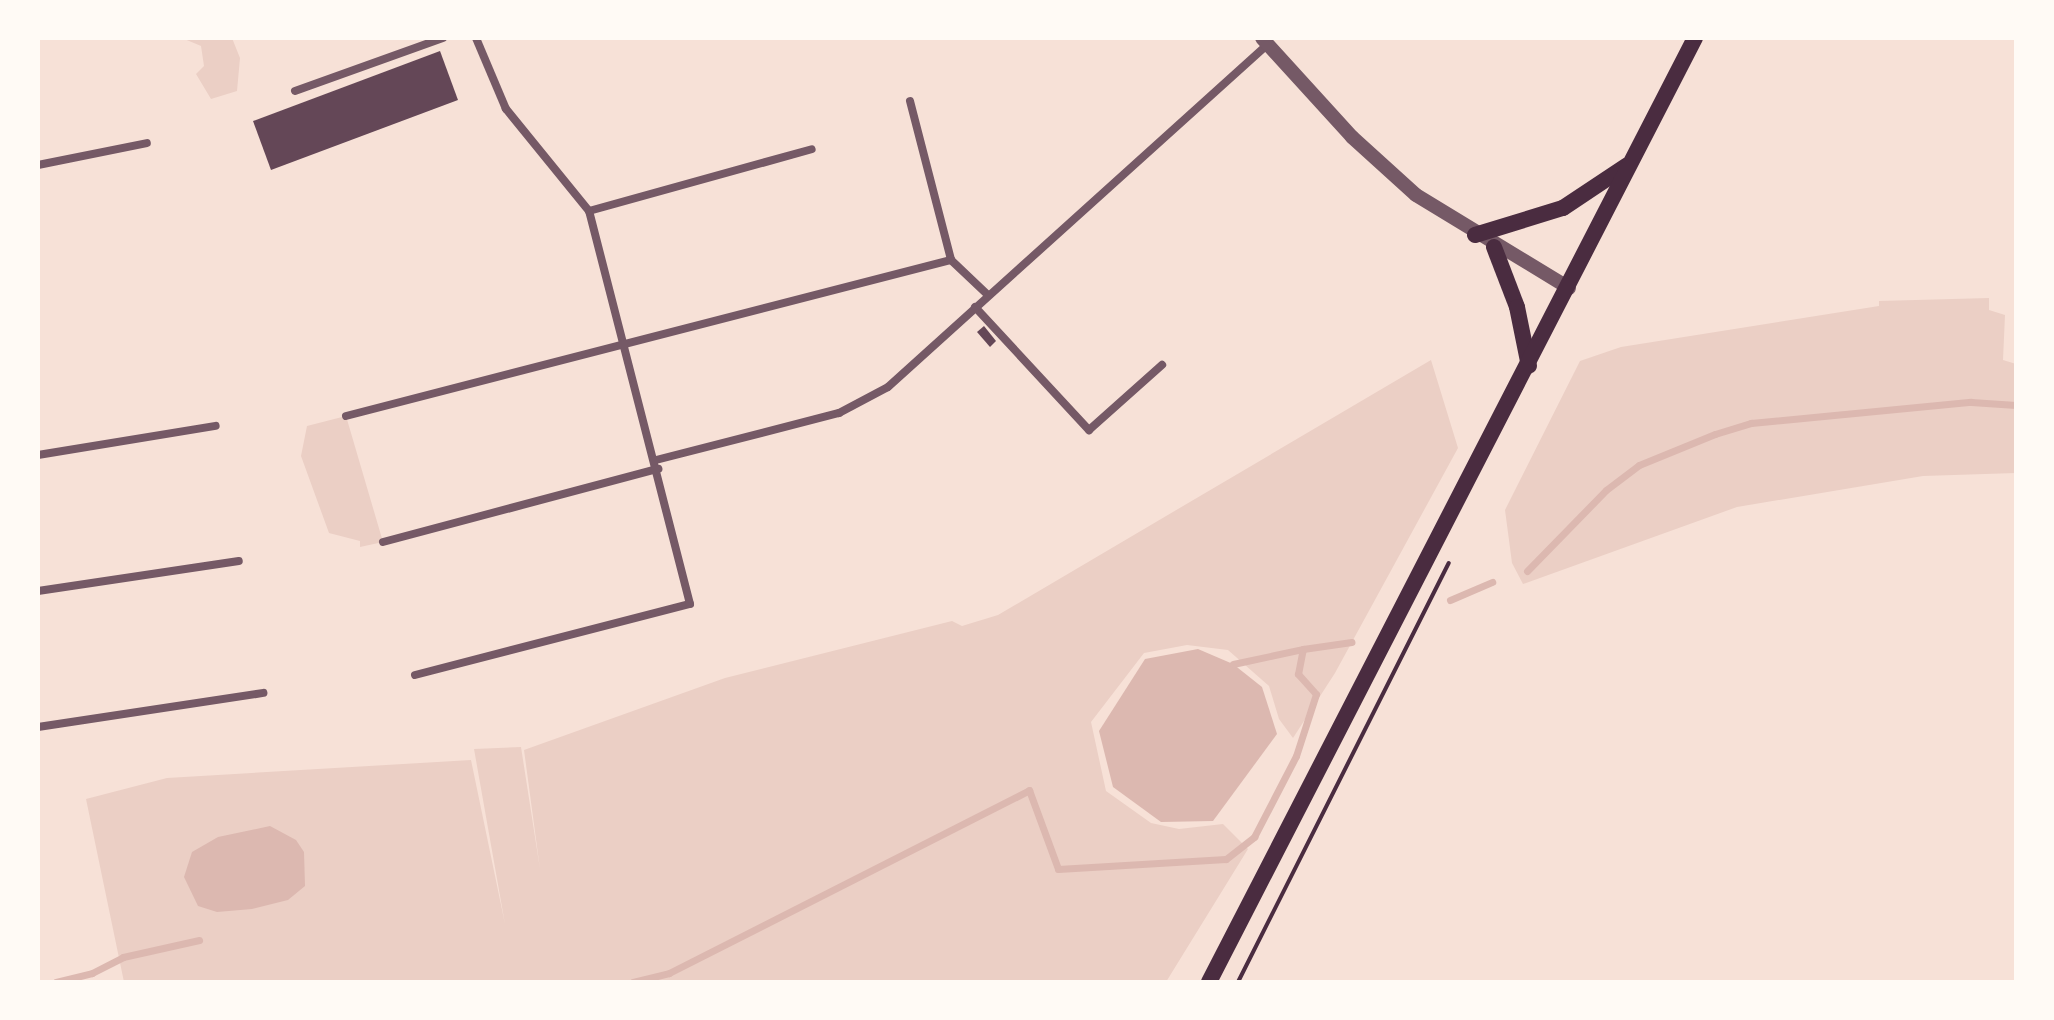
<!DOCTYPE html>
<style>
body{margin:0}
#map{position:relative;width:2054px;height:1020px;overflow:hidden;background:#f7e1d7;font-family:"Open Sans",sans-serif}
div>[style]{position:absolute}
.green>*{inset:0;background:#ebcfc5}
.water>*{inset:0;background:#dcb8b0}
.stream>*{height:7px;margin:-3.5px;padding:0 3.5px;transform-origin:3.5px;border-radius:3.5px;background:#dcb8b0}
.building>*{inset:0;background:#644757}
.path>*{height:4px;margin:-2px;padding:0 2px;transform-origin:2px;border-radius:2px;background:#4a2c40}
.minor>*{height:8px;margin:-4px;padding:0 4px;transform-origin:4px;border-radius:4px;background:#755966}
.tertiary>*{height:14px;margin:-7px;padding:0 7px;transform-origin:7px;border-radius:7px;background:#755966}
.secondary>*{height:16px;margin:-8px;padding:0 8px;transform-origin:8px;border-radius:8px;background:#4a2c40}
span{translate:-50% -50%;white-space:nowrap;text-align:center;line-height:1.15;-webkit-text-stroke:6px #fffaf5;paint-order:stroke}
.frame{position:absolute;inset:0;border:40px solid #fffaf5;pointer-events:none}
</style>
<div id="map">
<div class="green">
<div style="clip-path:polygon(182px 38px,232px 38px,240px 58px,237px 91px,211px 99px,196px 74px,204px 66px,201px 46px)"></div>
<div style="clip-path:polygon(1989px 298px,1989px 310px,2005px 315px,2003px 360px,2016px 364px,2016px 473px,1923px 476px,1737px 507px,1523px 584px,1512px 563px,1505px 510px,1580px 361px,1621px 347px,1879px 306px,1879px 301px)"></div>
<div style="clip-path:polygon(1431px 360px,1458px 448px,1335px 673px,1293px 738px,1279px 719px,1269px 686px,1228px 650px,1187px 645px,1144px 653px,1091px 722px,1106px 791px,1151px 823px,1179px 829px,1223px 824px,1248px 849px,1166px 982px,124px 982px,86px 799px,167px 778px,471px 760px,505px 924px,474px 749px,521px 747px,540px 869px,524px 750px,725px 678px,952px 621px,962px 626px,998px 615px)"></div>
<div style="clip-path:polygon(346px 416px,383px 542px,360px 547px,360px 541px,329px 533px,301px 456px,307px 426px)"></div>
</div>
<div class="water">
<div style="clip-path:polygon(1198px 649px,1233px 664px,1262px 687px,1277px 734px,1213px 821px,1161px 822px,1113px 787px,1099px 731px,1145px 659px)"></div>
<div style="clip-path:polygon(270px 826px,296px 840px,304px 852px,305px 886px,288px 900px,252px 909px,217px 912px,198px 906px,184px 877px,192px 852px,218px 837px)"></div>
</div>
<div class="stream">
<div style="left:1527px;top:571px;width:113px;rotate:-45.7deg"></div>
<div style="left:1606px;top:490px;width:41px;rotate:-37.1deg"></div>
<div style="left:1639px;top:465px;width:82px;rotate:-22.2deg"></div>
<div style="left:1715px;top:434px;width:38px;rotate:-17deg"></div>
<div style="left:1751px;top:423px;width:221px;rotate:-5.5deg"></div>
<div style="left:1971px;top:402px;width:45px;rotate:3.8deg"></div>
<div style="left:1450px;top:600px;width:46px;rotate:-23.2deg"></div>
<div style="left:1233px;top:664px;width:72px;rotate:-12.1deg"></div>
<div style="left:56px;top:982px;width:37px;rotate:-14deg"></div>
<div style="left:92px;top:973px;width:35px;rotate:-27deg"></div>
<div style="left:123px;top:957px;width:78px;rotate:-12.6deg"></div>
<div style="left:633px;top:982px;width:37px;rotate:-14deg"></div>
<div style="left:669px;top:973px;width:404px;rotate:-26.9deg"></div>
<div style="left:1029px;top:790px;width:84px;rotate:69.8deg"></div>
<div style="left:1058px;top:869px;width:168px;rotate:-3.4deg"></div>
<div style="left:1226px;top:859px;width:36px;rotate:-38deg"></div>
<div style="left:1254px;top:837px;width:91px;rotate:-62.6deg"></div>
<div style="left:1296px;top:756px;width:65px;rotate:-72.1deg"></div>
<div style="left:1316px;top:694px;width:27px;rotate:-132deg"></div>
<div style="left:1298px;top:674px;width:25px;rotate:-79deg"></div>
<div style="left:1303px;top:649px;width:49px;rotate:-8.3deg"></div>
</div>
<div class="building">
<div style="clip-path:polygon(440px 51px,458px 100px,271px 170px,253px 121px)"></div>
<div style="clip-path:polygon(984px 326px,996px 341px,990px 347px,977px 332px)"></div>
</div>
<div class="path">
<div style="left:1238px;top:982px;width:469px;rotate:-63.3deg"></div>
</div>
<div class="minor">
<div style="left:295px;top:91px;width:157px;rotate:-19.7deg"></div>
<div style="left:910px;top:101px;width:164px;rotate:75.5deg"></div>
<div style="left:38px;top:165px;width:111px;rotate:-11.4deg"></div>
<div style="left:589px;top:211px;width:231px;rotate:-15.5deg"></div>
<div style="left:975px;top:307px;width:168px;rotate:47.2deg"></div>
<div style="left:1089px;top:430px;width:98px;rotate:-41.7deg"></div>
<div style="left:346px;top:416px;width:625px;rotate:-14.46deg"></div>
<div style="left:951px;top:260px;width:51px;rotate:43.4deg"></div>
<div style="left:38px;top:455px;width:180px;rotate:-9.3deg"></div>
<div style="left:656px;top:460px;width:189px;rotate:-14.4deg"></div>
<div style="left:839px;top:413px;width:55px;rotate:-28deg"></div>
<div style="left:888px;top:387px;width:512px;rotate:-42.07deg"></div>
<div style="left:383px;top:542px;width:285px;rotate:-14.9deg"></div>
<div style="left:38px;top:591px;width:203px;rotate:-8.5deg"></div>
<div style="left:415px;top:675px;width:284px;rotate:-14.5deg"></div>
<div style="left:690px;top:604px;width:406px;rotate:-104.4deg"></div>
<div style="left:589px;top:211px;width:132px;rotate:-129.1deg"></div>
<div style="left:506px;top:109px;width:77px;rotate:-112.9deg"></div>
<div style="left:38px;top:727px;width:228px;rotate:-8.6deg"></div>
</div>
<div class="tertiary">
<div style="left:1262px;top:38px;width:134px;rotate:47.7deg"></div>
<div style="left:1352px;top:137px;width:86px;rotate:42.2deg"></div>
<div style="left:1416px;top:195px;width:179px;rotate:31.3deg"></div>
</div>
<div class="secondary">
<div style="left:1475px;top:235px;width:92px;rotate:-17.1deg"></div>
<div style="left:1563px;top:208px;width:76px;rotate:-33.7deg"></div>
<div style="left:1494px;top:247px;width:64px;rotate:69deg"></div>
<div style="left:1517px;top:307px;width:60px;rotate:78.5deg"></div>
<div style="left:1209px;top:982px;width:1062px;rotate:-62.76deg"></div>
</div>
<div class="frame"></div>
</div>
